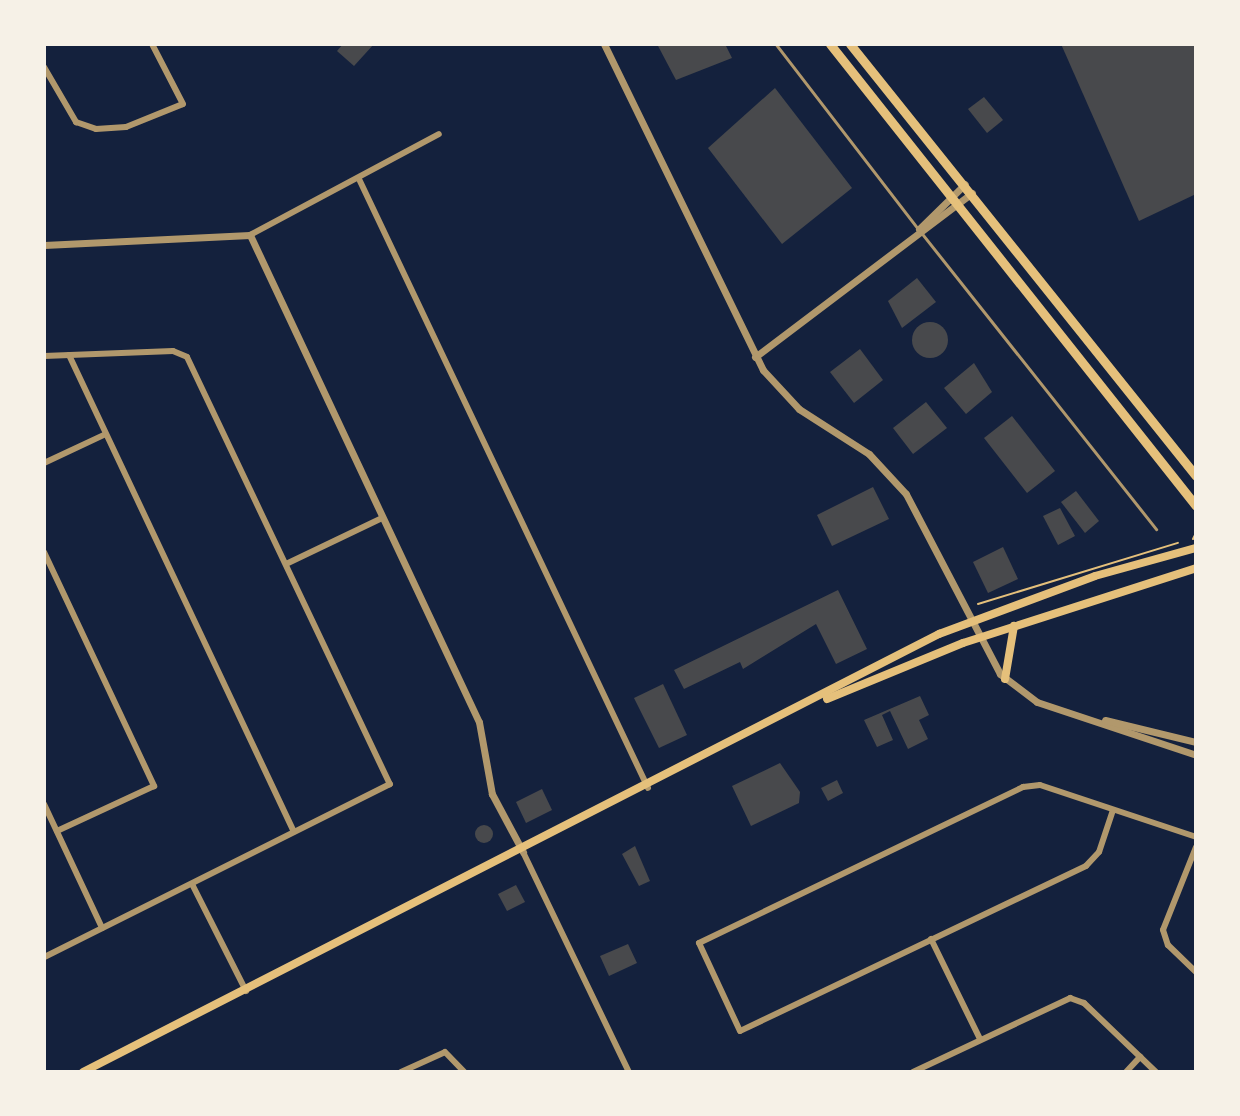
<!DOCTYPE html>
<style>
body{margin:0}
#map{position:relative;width:1240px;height:1116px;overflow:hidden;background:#14213d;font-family:"Exo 2",sans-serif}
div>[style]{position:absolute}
.building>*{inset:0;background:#48494c}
.round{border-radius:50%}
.path>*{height:2px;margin:-1px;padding:0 1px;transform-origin:1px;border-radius:1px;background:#e5c07b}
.service>*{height:2.5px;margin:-1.25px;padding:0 1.25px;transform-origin:1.25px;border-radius:1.25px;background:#b1986c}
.minor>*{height:6px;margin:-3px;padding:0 3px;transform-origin:3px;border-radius:3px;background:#b1986c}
.tertiary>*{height:7px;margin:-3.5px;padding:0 3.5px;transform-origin:3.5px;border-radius:3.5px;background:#b1986c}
.secondary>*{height:8px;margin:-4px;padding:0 4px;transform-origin:4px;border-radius:4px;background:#e5c07b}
.primary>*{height:9px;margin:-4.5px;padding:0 4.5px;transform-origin:4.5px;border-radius:4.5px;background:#e5c07b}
span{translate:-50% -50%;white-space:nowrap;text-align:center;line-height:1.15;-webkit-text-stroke:5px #f6f1e7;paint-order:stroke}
.frame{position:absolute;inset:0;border:46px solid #f6f1e7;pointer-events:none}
</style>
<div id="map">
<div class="building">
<div style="clip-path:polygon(343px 44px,374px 44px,354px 66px,337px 51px)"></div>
<div style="clip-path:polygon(657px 44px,725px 44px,732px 58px,676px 80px)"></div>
<div style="clip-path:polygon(1061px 44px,1196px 44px,1196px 194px,1139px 221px)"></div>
<div style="clip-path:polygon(775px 88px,852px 188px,782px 244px,708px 148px)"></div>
<div style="clip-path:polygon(984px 97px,1003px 120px,987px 133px,968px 109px)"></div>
<div style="clip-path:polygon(917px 278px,936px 302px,902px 328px,888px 301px)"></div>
<div class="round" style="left:912px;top:322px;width:36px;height:36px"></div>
<div style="clip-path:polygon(860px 349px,883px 380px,854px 403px,830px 372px)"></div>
<div style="clip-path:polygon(974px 363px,992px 392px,966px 414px,944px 388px)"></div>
<div style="clip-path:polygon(926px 402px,947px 428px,913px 454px,893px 428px)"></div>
<div style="clip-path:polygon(1012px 416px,1055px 471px,1027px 493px,984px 438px)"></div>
<div style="clip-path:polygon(873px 487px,889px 519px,832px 546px,817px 515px)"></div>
<div style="clip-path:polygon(1076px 491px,1099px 521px,1085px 533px,1061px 502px)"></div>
<div style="clip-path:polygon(1060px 508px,1075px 536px,1058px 545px,1043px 516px)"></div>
<div style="clip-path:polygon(1003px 547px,1018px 579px,988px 593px,973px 562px)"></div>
<div style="clip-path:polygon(838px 590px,867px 649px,836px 664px,816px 624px,743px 669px,740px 662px,684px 689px,674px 670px)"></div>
<div style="clip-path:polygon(663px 684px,687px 735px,659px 748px,634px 698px)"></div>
<div style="clip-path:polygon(920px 696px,929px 715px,919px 720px,928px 739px,908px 749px,890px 711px,882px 715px,893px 740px,877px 747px,864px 720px)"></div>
<div style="clip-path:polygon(780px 763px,800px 792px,799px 803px,751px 826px,732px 786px)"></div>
<div style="clip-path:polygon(837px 780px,843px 793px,828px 801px,821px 788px)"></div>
<div style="clip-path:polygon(542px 789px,552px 810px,526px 823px,516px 802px)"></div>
<div class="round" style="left:475px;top:825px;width:18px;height:18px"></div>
<div style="clip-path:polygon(635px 846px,650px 881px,639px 886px,622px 854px)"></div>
<div style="clip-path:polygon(516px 885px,525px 902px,507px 911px,498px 894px)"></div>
<div style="clip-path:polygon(628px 944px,637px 963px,609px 976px,600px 956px)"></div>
</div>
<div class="path">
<div style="left:1193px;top:539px;width:7px;rotate:-63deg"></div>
<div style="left:978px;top:604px;width:209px;rotate:-17deg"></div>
</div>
<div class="service">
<div style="left:776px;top:44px;width:231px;rotate:52.4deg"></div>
<div style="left:921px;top:232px;width:379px;rotate:51.6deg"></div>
</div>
<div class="minor">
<div style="left:44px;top:67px;width:64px;rotate:59.8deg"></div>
<div style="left:76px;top:122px;width:21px;rotate:19deg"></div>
<div style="left:96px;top:129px;width:30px;rotate:-4deg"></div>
<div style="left:126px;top:127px;width:61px;rotate:-22deg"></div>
<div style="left:183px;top:104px;width:68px;rotate:-117.3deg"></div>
<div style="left:359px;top:179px;width:674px;rotate:64.61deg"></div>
<div style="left:250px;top:235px;width:214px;rotate:-28.1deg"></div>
<div style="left:69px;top:355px;width:527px;rotate:64.75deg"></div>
<div style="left:44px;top:356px;width:129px;rotate:-2.2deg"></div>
<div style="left:173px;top:351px;width:15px;rotate:23deg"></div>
<div style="left:187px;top:357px;width:473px;rotate:64.6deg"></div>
<div style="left:390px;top:784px;width:387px;rotate:153.4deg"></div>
<div style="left:44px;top:463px;width:68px;rotate:-25.1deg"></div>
<div style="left:44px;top:552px;width:259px;rotate:64.8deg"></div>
<div style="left:154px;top:786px;width:107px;rotate:155.1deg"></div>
<div style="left:286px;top:564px;width:106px;rotate:-25.6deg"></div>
<div style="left:44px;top:804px;width:137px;rotate:64.9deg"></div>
<div style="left:1113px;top:810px;width:44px;rotate:108.4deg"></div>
<div style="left:1099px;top:852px;width:19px;rotate:133deg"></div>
<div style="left:1086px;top:866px;width:383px;rotate:154.5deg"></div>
<div style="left:740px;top:1031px;width:97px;rotate:-115deg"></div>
<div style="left:699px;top:943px;width:360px;rotate:-25.7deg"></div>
<div style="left:1023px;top:787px;width:17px;rotate:-7deg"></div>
<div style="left:1040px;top:785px;width:164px;rotate:18.4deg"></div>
<div style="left:1196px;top:847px;width:89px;rotate:111.7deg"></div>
<div style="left:1163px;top:930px;width:16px;rotate:72deg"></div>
<div style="left:1168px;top:945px;width:39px;rotate:44deg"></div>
<div style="left:523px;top:852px;width:244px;rotate:64.3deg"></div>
<div style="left:192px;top:884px;width:120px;rotate:63.2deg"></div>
<div style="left:931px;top:939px;width:111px;rotate:63.9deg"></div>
<div style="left:401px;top:1072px;width:48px;rotate:-24.4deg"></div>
<div style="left:445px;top:1052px;width:28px;rotate:46deg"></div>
<div style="left:913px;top:1072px;width:174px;rotate:-25.2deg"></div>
<div style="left:1070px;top:998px;width:15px;rotate:20deg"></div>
<div style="left:1084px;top:1003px;width:100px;rotate:43.8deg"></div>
<div style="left:1126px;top:1072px;width:21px;rotate:-47deg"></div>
</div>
<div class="tertiary">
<div style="left:604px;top:44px;width:363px;rotate:64deg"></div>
<div style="left:763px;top:370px;width:53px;rotate:47.3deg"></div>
<div style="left:799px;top:409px;width:83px;rotate:32.7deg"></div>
<div style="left:869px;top:454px;width:54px;rotate:47.2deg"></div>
<div style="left:906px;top:494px;width:203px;rotate:62.4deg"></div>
<div style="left:1000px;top:674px;width:46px;rotate:37.1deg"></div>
<div style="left:1037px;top:702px;width:168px;rotate:18.4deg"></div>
<div style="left:919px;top:229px;width:64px;rotate:-44.4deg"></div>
<div style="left:44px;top:245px;width:206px;rotate:-2.8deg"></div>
<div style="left:250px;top:235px;width:538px;rotate:64.82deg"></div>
<div style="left:479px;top:722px;width:73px;rotate:79.8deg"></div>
<div style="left:492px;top:794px;width:66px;rotate:61.9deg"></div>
<div style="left:755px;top:357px;width:272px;rotate:-37.1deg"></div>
<div style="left:1105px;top:720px;width:94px;rotate:13.6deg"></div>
</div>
<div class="secondary">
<div style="left:1005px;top:679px;width:54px;rotate:-80.4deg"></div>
<div style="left:827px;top:699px;width:147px;rotate:-22.4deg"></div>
<div style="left:963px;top:643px;width:245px;rotate:-17.8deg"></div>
<div style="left:83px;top:1072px;width:962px;rotate:-27.1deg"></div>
<div style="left:939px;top:634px;width:166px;rotate:-20.4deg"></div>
<div style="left:1095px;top:576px;width:105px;rotate:-15.5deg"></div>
</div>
<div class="primary">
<div style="left:830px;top:44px;width:589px;rotate:51.61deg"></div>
<div style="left:850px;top:44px;width:553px;rotate:51.31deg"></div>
</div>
<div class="frame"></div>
</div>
